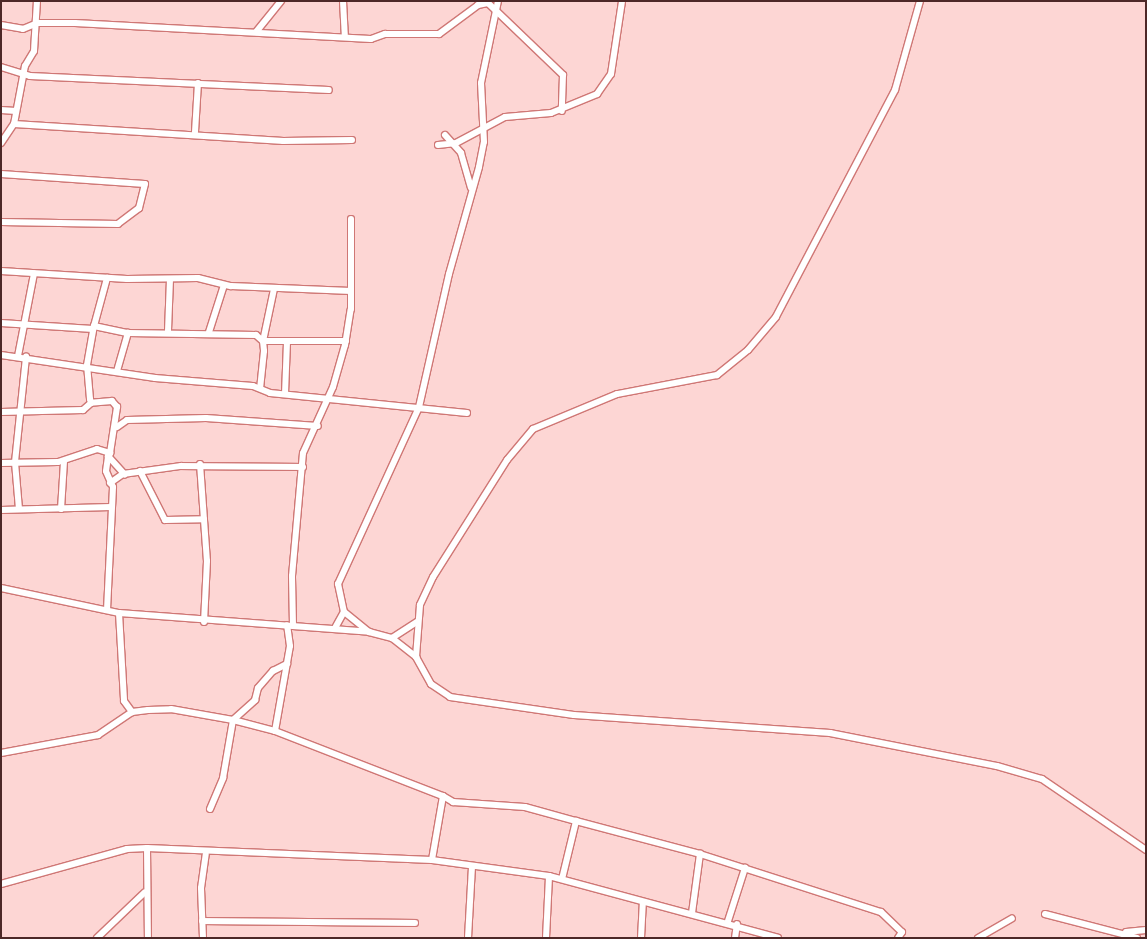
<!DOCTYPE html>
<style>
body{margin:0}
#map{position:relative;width:1147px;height:939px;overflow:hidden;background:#fdd6d4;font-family:"Roboto Condensed",sans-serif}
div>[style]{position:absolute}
.roads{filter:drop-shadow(1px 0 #cf7775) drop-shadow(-1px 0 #cf7775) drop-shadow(0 1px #cf7775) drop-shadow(0 -1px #cf7775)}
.minor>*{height:6px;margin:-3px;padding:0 3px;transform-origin:3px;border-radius:3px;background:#fff}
span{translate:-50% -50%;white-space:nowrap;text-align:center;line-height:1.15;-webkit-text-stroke:4px #fdd6d4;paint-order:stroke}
.frame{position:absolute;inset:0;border:2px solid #4d2827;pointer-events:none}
</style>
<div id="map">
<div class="roads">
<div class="minor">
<div style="left:343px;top:1px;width:36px;rotate:87deg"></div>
<div style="left:920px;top:1px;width:92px;rotate:105.7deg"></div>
<div style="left:895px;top:90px;width:256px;rotate:117.7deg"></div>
<div style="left:776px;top:317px;width:43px;rotate:130.3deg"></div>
<div style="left:748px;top:350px;width:40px;rotate:141deg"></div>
<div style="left:717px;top:375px;width:102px;rotate:169.2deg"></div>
<div style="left:617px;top:394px;width:91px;rotate:157.4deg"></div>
<div style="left:533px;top:429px;width:40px;rotate:130deg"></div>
<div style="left:507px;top:460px;width:138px;rotate:122.3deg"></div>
<div style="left:433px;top:577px;width:31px;rotate:115deg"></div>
<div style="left:420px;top:605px;width:52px;rotate:94.4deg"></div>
<div style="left:416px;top:657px;width:31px;rotate:61deg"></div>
<div style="left:431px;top:684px;width:23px;rotate:34deg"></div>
<div style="left:450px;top:697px;width:125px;rotate:8.3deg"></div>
<div style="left:574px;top:715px;width:257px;rotate:4deg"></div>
<div style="left:830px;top:733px;width:170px;rotate:11.2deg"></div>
<div style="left:997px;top:766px;width:47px;rotate:16.1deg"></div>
<div style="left:1042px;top:779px;width:126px;rotate:34.3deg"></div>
<div style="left:1px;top:25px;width:22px;rotate:10deg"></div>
<div style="left:23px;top:29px;width:15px;rotate:-23deg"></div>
<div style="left:37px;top:23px;width:38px"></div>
<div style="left:75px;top:23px;width:296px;rotate:3.1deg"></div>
<div style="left:371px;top:39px;width:15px;rotate:-20deg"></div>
<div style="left:385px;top:34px;width:54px"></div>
<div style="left:439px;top:34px;width:49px;rotate:-36.6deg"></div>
<div style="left:478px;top:5px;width:10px;rotate:-11deg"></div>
<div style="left:488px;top:3px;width:104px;rotate:43.8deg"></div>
<div style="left:563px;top:75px;width:36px;rotate:92deg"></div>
<div style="left:256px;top:32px;width:40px;rotate:-51deg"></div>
<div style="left:1px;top:67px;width:30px;rotate:17deg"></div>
<div style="left:30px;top:76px;width:299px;rotate:2.7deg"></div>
<div style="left:1px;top:110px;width:15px;rotate:4deg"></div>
<div style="left:14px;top:124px;width:270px;rotate:3.6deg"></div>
<div style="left:283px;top:141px;width:69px;rotate:-0.8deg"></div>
<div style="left:195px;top:132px;width:49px;rotate:-86.5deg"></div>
<div style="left:445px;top:135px;width:24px;rotate:48deg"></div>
<div style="left:461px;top:153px;width:36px;rotate:74deg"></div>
<div style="left:1px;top:143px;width:23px;rotate:-56deg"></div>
<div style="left:14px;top:124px;width:59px;rotate:-79.3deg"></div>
<div style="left:25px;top:66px;width:17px;rotate:-59deg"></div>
<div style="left:34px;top:51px;width:50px;rotate:-86.6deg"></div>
<div style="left:438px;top:145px;width:18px;rotate:-6deg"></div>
<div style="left:456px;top:143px;width:55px;rotate:-28deg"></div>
<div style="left:505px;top:117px;width:46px;rotate:-5deg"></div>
<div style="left:551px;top:113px;width:50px;rotate:-22.4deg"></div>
<div style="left:597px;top:94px;width:24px;rotate:-55deg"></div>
<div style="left:611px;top:74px;width:74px;rotate:-81.4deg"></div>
<div style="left:1px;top:174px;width:144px;rotate:4deg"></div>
<div style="left:145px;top:184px;width:25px;rotate:104deg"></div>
<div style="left:139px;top:208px;width:26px;rotate:143deg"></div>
<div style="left:118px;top:224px;width:117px;rotate:-179deg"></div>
<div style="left:1px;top:271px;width:126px;rotate:3.6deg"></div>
<div style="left:127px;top:279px;width:71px;rotate:-0.8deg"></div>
<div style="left:198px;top:278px;width:34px;rotate:14deg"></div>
<div style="left:231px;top:286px;width:120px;rotate:2.4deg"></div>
<div style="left:274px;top:289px;width:53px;rotate:101.9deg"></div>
<div style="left:263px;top:341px;width:83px"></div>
<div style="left:1px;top:323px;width:92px;rotate:3.7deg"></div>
<div style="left:94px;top:326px;width:50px;rotate:-74.8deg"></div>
<div style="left:168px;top:331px;width:51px;rotate:-87.8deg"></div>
<div style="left:209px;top:332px;width:49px;rotate:-72.3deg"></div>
<div style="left:1px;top:355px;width:156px;rotate:8.5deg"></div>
<div style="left:155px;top:378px;width:98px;rotate:4.7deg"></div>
<div style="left:253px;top:386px;width:18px;rotate:22deg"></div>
<div style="left:270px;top:393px;width:198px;rotate:5.8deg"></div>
<div style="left:18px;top:356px;width:84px;rotate:-79deg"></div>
<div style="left:117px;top:371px;width:40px;rotate:-74deg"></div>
<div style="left:285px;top:394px;width:51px;rotate:-87.8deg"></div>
<div style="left:1px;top:412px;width:82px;rotate:-1.4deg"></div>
<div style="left:83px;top:410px;width:11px;rotate:-41deg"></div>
<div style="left:117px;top:427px;width:12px;rotate:-35deg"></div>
<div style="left:127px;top:420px;width:79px;rotate:-1.5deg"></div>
<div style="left:206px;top:418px;width:112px;rotate:4.1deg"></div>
<div style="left:110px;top:453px;width:47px;rotate:-81.3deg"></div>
<div style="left:117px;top:407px;width:8px;rotate:-130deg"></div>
<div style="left:112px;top:401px;width:21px;rotate:175deg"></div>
<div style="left:91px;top:403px;width:4px;rotate:-104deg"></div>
<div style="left:90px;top:399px;width:34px;rotate:-95deg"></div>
<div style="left:87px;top:365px;width:40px;rotate:-80deg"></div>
<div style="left:94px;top:326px;width:35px;rotate:12deg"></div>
<div style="left:128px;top:333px;width:128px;rotate:0.9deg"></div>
<div style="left:256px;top:335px;width:9px;rotate:41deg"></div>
<div style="left:263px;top:341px;width:10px;rotate:84deg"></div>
<div style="left:264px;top:351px;width:37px;rotate:96deg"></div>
<div style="left:1px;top:463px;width:57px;rotate:-1deg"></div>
<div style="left:58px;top:462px;width:41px;rotate:-18.4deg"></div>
<div style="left:97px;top:449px;width:14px;rotate:17deg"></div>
<div style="left:110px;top:453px;width:4px;rotate:124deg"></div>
<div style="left:108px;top:456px;width:25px;rotate:48deg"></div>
<div style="left:200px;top:464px;width:97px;rotate:85.9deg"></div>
<div style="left:207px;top:561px;width:61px;rotate:92.8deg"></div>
<div style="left:140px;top:471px;width:55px;rotate:63deg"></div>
<div style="left:165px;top:520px;width:39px;rotate:-1deg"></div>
<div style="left:110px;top:483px;width:16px;rotate:-35deg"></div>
<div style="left:123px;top:474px;width:59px;rotate:-7.9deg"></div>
<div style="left:181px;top:466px;width:122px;rotate:0.5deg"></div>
<div style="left:19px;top:509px;width:47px;rotate:-94.9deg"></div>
<div style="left:15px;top:462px;width:106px;rotate:-84deg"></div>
<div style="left:61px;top:509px;width:48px;rotate:-86.4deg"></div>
<div style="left:1px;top:510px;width:110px;rotate:-1.6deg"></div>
<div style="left:1px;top:588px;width:121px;rotate:12deg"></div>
<div style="left:119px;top:613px;width:251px;rotate:4.3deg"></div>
<div style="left:369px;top:632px;width:24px;rotate:15deg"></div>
<div style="left:392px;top:638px;width:31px;rotate:38deg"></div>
<div style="left:107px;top:610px;width:123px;rotate:-87.2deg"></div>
<div style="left:113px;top:487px;width:17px;rotate:-114deg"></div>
<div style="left:106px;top:471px;width:15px;rotate:-82deg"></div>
<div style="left:119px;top:613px;width:88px;rotate:86.7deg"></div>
<div style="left:124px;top:701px;width:14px;rotate:54deg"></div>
<div style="left:293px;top:625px;width:49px;rotate:-91.2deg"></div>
<div style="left:292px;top:576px;width:123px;rotate:-84.9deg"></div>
<div style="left:303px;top:453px;width:72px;rotate:-65.6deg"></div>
<div style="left:333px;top:387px;width:44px;rotate:-74.1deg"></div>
<div style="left:345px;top:345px;width:36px;rotate:-81deg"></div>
<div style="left:351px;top:309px;width:90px;rotate:-90deg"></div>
<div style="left:335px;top:628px;width:18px;rotate:-61deg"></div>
<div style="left:369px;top:632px;width:32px;rotate:-141deg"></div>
<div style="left:344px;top:612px;width:29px;rotate:-102deg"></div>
<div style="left:338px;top:584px;width:195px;rotate:-65.4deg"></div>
<div style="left:419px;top:407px;width:136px;rotate:-77.3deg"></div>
<div style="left:449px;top:274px;width:111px;rotate:-74.3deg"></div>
<div style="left:479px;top:167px;width:25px;rotate:-79deg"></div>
<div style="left:484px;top:142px;width:59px;rotate:-92.9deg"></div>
<div style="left:481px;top:83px;width:84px;rotate:-78.3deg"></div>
<div style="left:392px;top:638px;width:30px;rotate:-33deg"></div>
<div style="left:275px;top:731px;width:86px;rotate:-80deg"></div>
<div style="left:290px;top:646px;width:21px;rotate:-98deg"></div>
<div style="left:1px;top:753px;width:99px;rotate:-10.5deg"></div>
<div style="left:98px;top:735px;width:41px;rotate:-34.1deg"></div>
<div style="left:132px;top:712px;width:16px;rotate:-7deg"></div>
<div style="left:148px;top:710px;width:23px;rotate:-2deg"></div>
<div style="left:171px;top:709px;width:63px;rotate:10.1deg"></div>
<div style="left:233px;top:720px;width:43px;rotate:14.7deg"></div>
<div style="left:275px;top:731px;width:180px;rotate:21.2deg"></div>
<div style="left:443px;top:796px;width:65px;rotate:99.8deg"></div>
<div style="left:443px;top:796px;width:12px;rotate:31deg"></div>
<div style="left:453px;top:802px;width:72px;rotate:4deg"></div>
<div style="left:525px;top:807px;width:53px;rotate:15.4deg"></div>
<div style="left:210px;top:809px;width:34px;rotate:-67deg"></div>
<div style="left:223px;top:778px;width:59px;rotate:-80.2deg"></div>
<div style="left:233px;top:720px;width:30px;rotate:-42deg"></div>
<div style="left:255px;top:700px;width:12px;rotate:-76deg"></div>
<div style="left:258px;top:688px;width:23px;rotate:-49deg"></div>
<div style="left:273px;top:671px;width:16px;rotate:-27deg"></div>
<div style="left:147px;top:848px;width:90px;rotate:89.4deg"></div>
<div style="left:562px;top:879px;width:60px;rotate:-76.4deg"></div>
<div style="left:576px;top:821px;width:128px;rotate:14.9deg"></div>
<div style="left:700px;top:854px;width:190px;rotate:17.8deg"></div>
<div style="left:881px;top:912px;width:29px;rotate:44deg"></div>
<div style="left:902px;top:932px;width:7px;rotate:124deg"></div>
<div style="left:1px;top:884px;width:131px;rotate:-15.5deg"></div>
<div style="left:127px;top:849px;width:20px;rotate:-3deg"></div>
<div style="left:147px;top:848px;width:285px;rotate:2.4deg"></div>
<div style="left:432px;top:860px;width:118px;rotate:7.8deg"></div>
<div style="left:549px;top:876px;width:237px;rotate:15.1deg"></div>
<div style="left:692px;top:913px;width:60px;rotate:-82.3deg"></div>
<div style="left:1045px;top:914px;width:95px;rotate:14.6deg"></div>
<div style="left:202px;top:921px;width:213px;rotate:0.5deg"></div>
<div style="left:728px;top:921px;width:56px;rotate:-72.2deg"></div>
<div style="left:1126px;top:932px;width:20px;rotate:-6deg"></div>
<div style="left:97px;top:938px;width:66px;rotate:-43.8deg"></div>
<div style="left:203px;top:938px;width:50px;rotate:-92.3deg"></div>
<div style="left:201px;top:888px;width:34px;rotate:-82deg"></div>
<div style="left:468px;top:938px;width:72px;rotate:-86.8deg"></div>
<div style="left:546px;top:938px;width:62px;rotate:-87.2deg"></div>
<div style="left:641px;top:938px;width:36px;rotate:-87deg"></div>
<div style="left:735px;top:938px;width:14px;rotate:-82deg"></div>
<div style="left:978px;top:938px;width:39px;rotate:-30deg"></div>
</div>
</div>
<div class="frame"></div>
</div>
